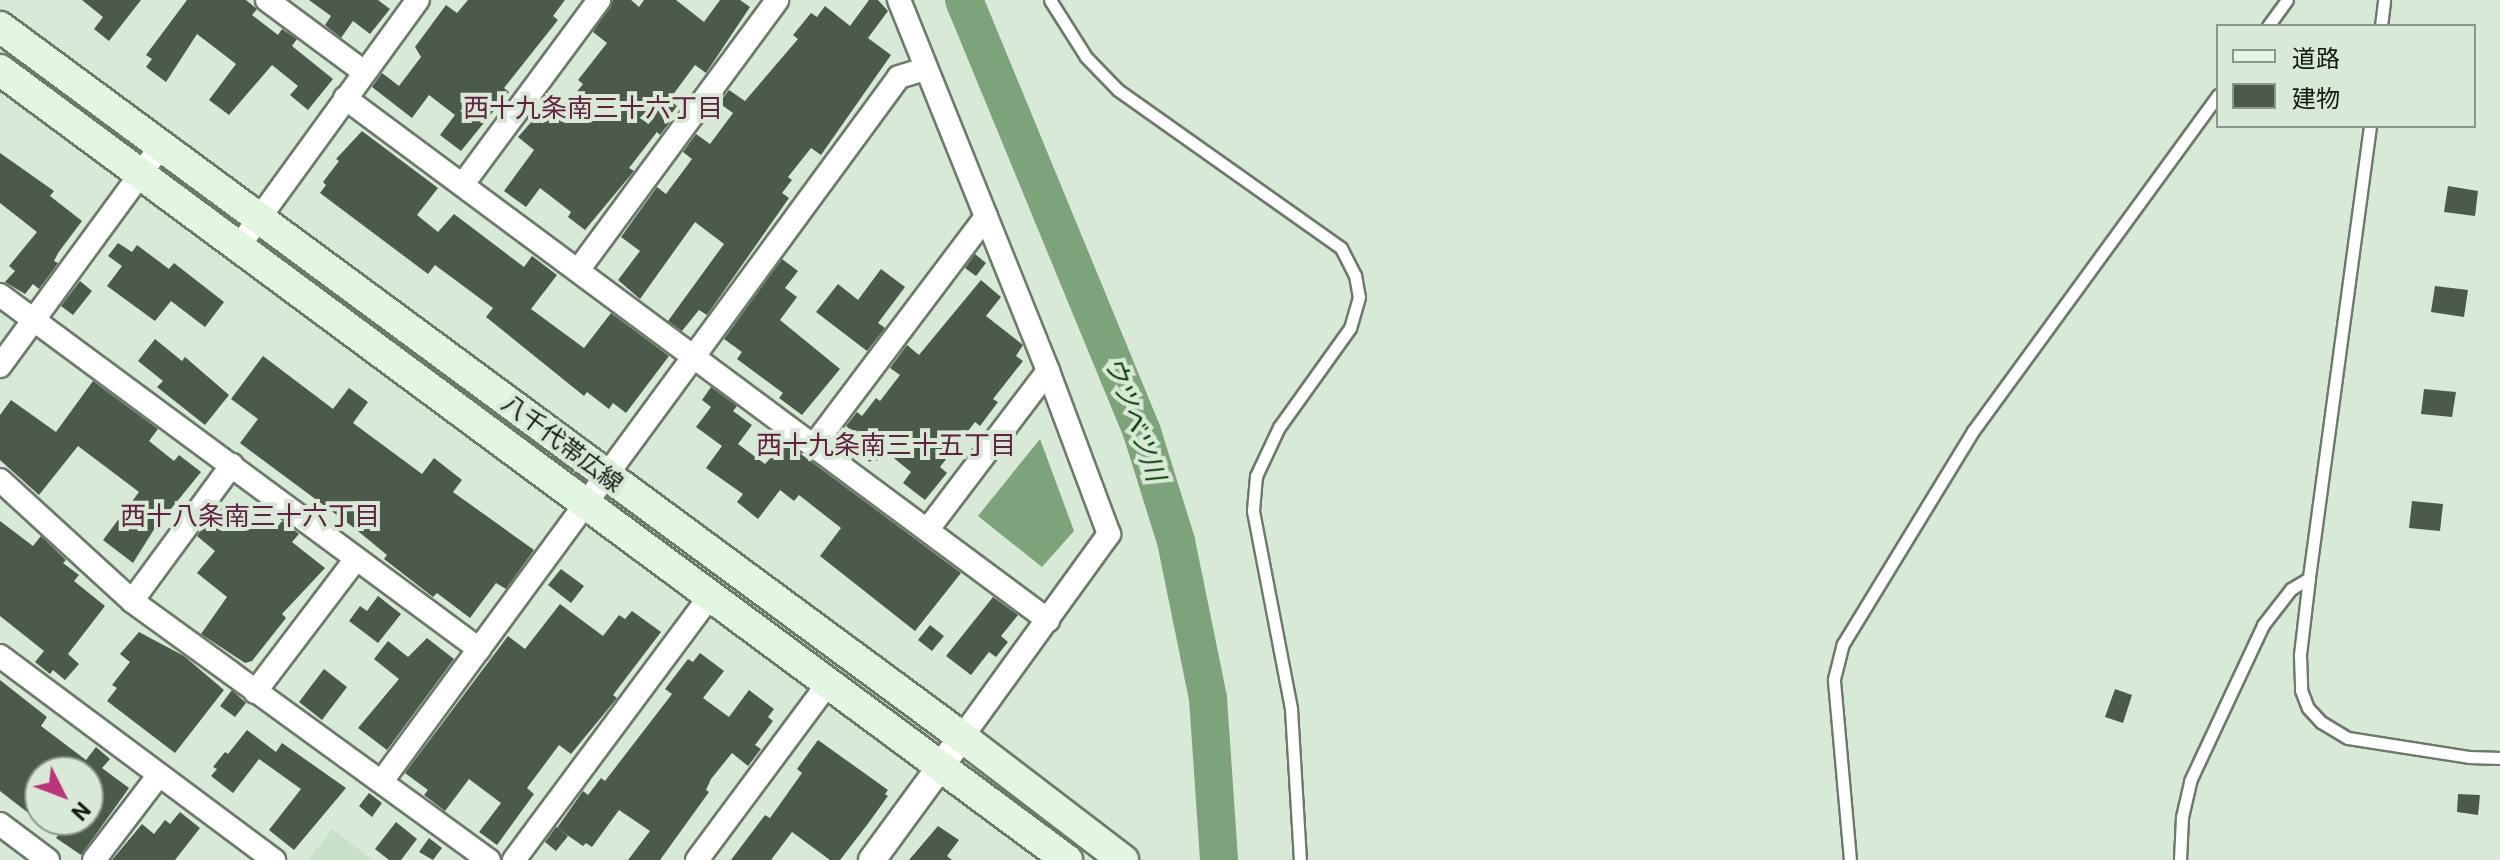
<!DOCTYPE html>
<meta charset="utf-8">
<style>
body{margin:0}
#map{position:relative;width:2500px;height:860px;overflow:hidden;background:#d9e9d7;font-family:Roboto,"Noto Sans JP",sans-serif}
div>[style]{position:absolute}
.built>*{inset:0;background:#c9dfc7}
.water>*{inset:0;background:#7ca379}
.river>*{height:38px;margin:-19px;padding:0 19px;transform-origin:19px;border-radius:19px;background:#7ca379}
.building>*{inset:0;background:#4c5a4b}
.roads{filter:drop-shadow(2px 0 #6c7a6a) drop-shadow(-2px 0 #6c7a6a) drop-shadow(0 2px #6c7a6a) drop-shadow(0 -2px #6c7a6a)}
.service>*{height:11px;margin:-5.5px;padding:0 5.5px;transform-origin:5.5px;border-radius:5.5px;background:#fff}
.minor>*{height:22px;margin:-11px;padding:0 11px;transform-origin:11px;border-radius:11px;background:#fff}
.tertiary>*{height:26px;margin:-13px;padding:0 13px;transform-origin:13px;border-radius:13px;background:#fff}
.secondary>*{height:30px;margin:-15px;padding:0 15px;transform-origin:15px;border-radius:15px;background:#e3f6e2}
span{translate:-50% -50%;white-space:nowrap;text-align:center;line-height:1.15;-webkit-text-stroke:8px #d9e9d7;paint-order:stroke}
.street-label{font-size:24px;color:#131913}
.neighbourhood-label{font-size:26px;color:#622141}
.water-label{font-size:26px;color:#003a00;font-style:italic}
.legend{position:absolute;left:2216px;top:24px;width:260px;height:104px;box-sizing:border-box;background:#d9e9d7;border:2px solid #8a9689;margin:0;padding:10px 14px;list-style:none;font-size:24px;color:#131913}
.legend li{display:flex;align-items:center;gap:16px;height:40px}
.legend b{width:40px;border:2px solid #8a9689}
.north{position:absolute;left:24px;top:756px;width:80px;height:80px;box-sizing:border-box;background:#d9e9d7;border:2px solid #8a9689;border-radius:50%;rotate:132deg;font-size:22px;font-weight:700;line-height:32px;text-align:center;color:#131913}
.north::after{content:'';display:block;margin:auto;width:28px;height:36px;background:#b93479;clip-path:polygon(50% 0,100% 100%,50% 72%,0 100%)}
</style>
<div id="map">
<div class="built">
<div style="clip-path:polygon(332px 829px,373px 860px,309px 860px)"></div>
</div>
<div class="water">
<div style="clip-path:polygon(1040px 439px,1074px 531px,1042px 567px,978px 516px)"></div>
</div>
<div class="river">
<div style="left:964px;top:0;width:467px;rotate:67.6deg"></div>
<div style="left:1142px;top:432px;width:114px;rotate:72.7deg"></div>
<div style="left:1176px;top:541px;width:160px;rotate:78.5deg"></div>
<div style="left:1208px;top:698px;width:162px;rotate:86.1deg"></div>
</div>
<div class="building">
<div style="clip-path:polygon(82px 0,141px 0,109px 41px,94px 29px,103px 17px)"></div>
<div style="clip-path:polygon(187px 0,246px 0,257px 9px,252px 15px,278px 35px,282px 29px,297px 39px,292px 46px,333px 79px,308px 110px,290px 95px,298px 86px,272px 65px,229px 115px,209px 100px,236px 64px,197px 34px,166px 82px,146px 67px,152px 59px,146px 55px)"></div>
<div style="clip-path:polygon(309px 0,378px 0,390px 9px,370px 34px,353px 21px,341px 38px,325px 25px,331px 16px)"></div>
<div style="clip-path:polygon(468px 0,565px 0,553px 16px,558px 20px,504px 88px,509px 92px,461px 151px,440px 135px,455px 115px,429px 95px,412px 118px,372px 87px,382px 73px,399px 86px,421px 57px,415px 47px,446px 5px,457px 13px)"></div>
<div style="clip-path:polygon(613px 0,631px 0,639px 7px,644px 0,676px 0,704px 22px,720px 0,740px 0,750px 7px,706px 73px,695px 65px,669px 100px,677px 106px,672px 113px,675px 115px,660px 135px,657px 132px,629px 168px,634px 171px,585px 230px,568px 217px,571px 212px,540px 188px,526px 207px,504px 191px,534px 150px,518px 137px,533px 120px,529px 118px,539px 104px,556px 118px,583px 84px,578px 80px,607px 43px,593px 32px)"></div>
<div style="clip-path:polygon(869px 0,878px 0,888px 11px,868px 38px,891px 55px,821px 155px,811px 148px,788px 177px,792px 180px,782px 193px,789px 198px,707px 315px,699px 310px,682px 331px,668px 321px,724px 244px,695px 222px,640px 299px,618px 280px,640px 251px,621px 237px,657px 187px,666px 194px,692px 159px,683px 152px,696px 134px,710px 144px,733px 113px,719px 103px,729px 90px,745px 101px,798px 39px,793px 35px,811px 13px,817px 17px,825px 6px,850px 26px)"></div>
<div style="clip-path:polygon(362px 131px,438px 188px,417px 215px,438px 232px,454px 214px,524px 267px,532px 256px,557px 275px,531px 309px,584px 348px,611px 313px,669px 356px,626px 413px,613px 403px,609px 409px,587px 392px,584px 396px,486px 317px,493px 308px,435px 265px,428px 274px,320px 193px,326px 185px,323px 182px,339px 161px,336px 159px)"></div>
<div style="clip-path:polygon(0 153px,54px 191px,50px 196px,82px 221px,58px 253px,54px 261px,58px 263px,39px 289px,33px 284px,25px 294px,5px 282px,15px 271px,9px 266px,37px 232px,0 203px)"></div>
<div style="clip-path:polygon(2448px 186px,2478px 191px,2475px 216px,2444px 212px)"></div>
<div style="clip-path:polygon(118px 243px,132px 252px,137px 245px,169px 269px,174px 263px,224px 302px,205px 327px,171px 301px,155px 321px,107px 286px,122px 266px,108px 256px)"></div>
<div style="clip-path:polygon(975px 254px,986px 263px,976px 276px,965px 268px)"></div>
<div style="clip-path:polygon(782px 259px,798px 271px,785px 288px,797px 297px,780px 320px,840px 369px,802px 415px,779px 398px,783px 393px,737px 359px,742px 352px,724px 339px)"></div>
<div style="clip-path:polygon(881px 269px,905px 287px,878px 323px,885px 328px,867px 351px,816px 312px,838px 284px,858px 300px)"></div>
<div style="clip-path:polygon(981px 280px,1001px 297px,986px 316px,1023px 345px,1016px 356px,1023px 361px,993px 399px,998px 402px,980px 426px,975px 422px,940px 467px,947px 473px,925px 500px,903px 483px,911px 472px,885px 451px,877px 461px,873px 458px,870px 462px,852px 449px,861px 438px,846px 426px,857px 412px,862px 416px,876px 398px,880px 401px,900px 375px,890px 368px,907px 345px,919px 355px)"></div>
<div style="clip-path:polygon(80px 281px,92px 291px,73px 315px,61px 306px)"></div>
<div style="clip-path:polygon(2435px 286px,2468px 290px,2464px 317px,2431px 312px)"></div>
<div style="clip-path:polygon(155px 339px,182px 361px,185px 357px,229px 395px,205px 425px,157px 387px,163px 381px,138px 361px)"></div>
<div style="clip-path:polygon(263px 356px,333px 409px,349px 388px,368px 402px,353px 423px,422px 474px,434px 458px,462px 480px,453px 492px,534px 550px,506px 589px,496px 583px,470px 618px,437px 593px,433px 597px,384px 559px,387px 555px,353px 527px,240px 443px,258px 419px,231px 399px)"></div>
<div style="clip-path:polygon(93px 381px,158px 429px,149px 441px,174px 461px,179px 455px,201px 472px,153px 531px,133px 563px,103px 540px,139px 492px,78px 446px,39px 495px,0 460px,0 415px,11px 400px,56px 432px)"></div>
<div style="clip-path:polygon(711px 387px,737px 406px,733px 411px,752px 425px,738px 444px,765px 464px,785px 442px,961px 573px,915px 631px,820px 556px,841px 528px,799px 495px,794px 501px,780px 490px,758px 519px,737px 502px,743px 494px,706px 468px,722px 446px,696px 427px,711px 407px,702px 400px)"></div>
<div style="clip-path:polygon(2424px 389px,2456px 392px,2452px 417px,2421px 414px)"></div>
<div style="clip-path:polygon(2412px 501px,2443px 504px,2440px 531px,2409px 528px)"></div>
<div style="clip-path:polygon(250px 503px,278px 526px,282px 521px,299px 534px,292px 542px,325px 568px,282px 614px,286px 618px,252px 661px,245px 663px,201px 634px,227px 597px,197px 573px,215px 551px,197px 536px,220px 506px,237px 519px)"></div>
<div style="clip-path:polygon(0 521px,33px 546px,41px 536px,66px 560px,63px 563px,79px 575px,74px 581px,105px 606px,68px 654px,79px 664px,65px 680px,53px 670px,50px 674px,35px 662px,44px 651px,0 616px)"></div>
<div style="clip-path:polygon(561px 569px,584px 586px,571px 603px,548px 585px)"></div>
<div style="clip-path:polygon(378px 596px,401px 614px,378px 643px,349px 621px,360px 606px,367px 611px)"></div>
<div style="clip-path:polygon(993px 597px,1018px 615px,1001px 636px,1008px 642px,996px 657px,989px 652px,971px 675px,946px 656px)"></div>
<div style="clip-path:polygon(560px 604px,603px 636px,619px 615px,625px 619px,632px 611px,661px 632px,613px 695px,617px 698px,571px 754px,559px 745px,527px 788px,534px 794px,497px 845px,479px 832px,501px 803px,469px 779px,445px 811px,424px 795px,428px 790px,405px 773px,508px 636px,525px 649px)"></div>
<div style="clip-path:polygon(930px 625px,944px 636px,932px 651px,918px 640px)"></div>
<div style="clip-path:polygon(139px 632px,184px 656px,224px 690px,175px 753px,107px 701px,117px 688px,112px 685px,130px 662px,120px 654px)"></div>
<div style="clip-path:polygon(427px 638px,454px 659px,387px 750px,358px 728px,399px 679px,374px 659px,388px 641px,408px 657px)"></div>
<div style="clip-path:polygon(700px 653px,724px 671px,703px 698px,729px 717px,749px 690px,774px 709px,768px 717px,773px 721px,755px 745px,761px 749px,748px 766px,732px 753px,711px 779px,706px 790px,709px 792px,660px 860px,628px 860px,650px 831px,619px 810px,592px 847px,586px 843px,583px 846px,557px 828px,583px 791px,588px 795px,601px 778px,605px 781px,672px 694px,665px 689px,688px 659px,693px 662px)"></div>
<div style="clip-path:polygon(324px 669px,347px 687px,322px 720px,299px 702px)"></div>
<div style="clip-path:polygon(0 680px,47px 717px,41px 726px,86px 760px,96px 747px,110px 759px,102px 768px,129px 788px,81px 855px,56px 838px,70px 820px,88px 820px,88px 772px,40px 772px,40px 822px,0 791px)"></div>
<div style="clip-path:polygon(2115px 689px,2132px 695px,2123px 723px,2105px 717px)"></div>
<div style="clip-path:polygon(232px 690px,246px 703px,235px 717px,220px 706px)"></div>
<div style="clip-path:polygon(247px 730px,276px 752px,282px 743px,346px 788px,294px 850px,269px 830px,301px 789px,259px 759px,233px 793px,211px 776px,217px 769px,213px 767px,225px 752px,228px 754px)"></div>
<div style="clip-path:polygon(818px 740px,888px 790px,885px 794px,888px 796px,867px 825px,840px 860px,830px 860px,792px 832px,771px 860px,731px 860px,765px 815px,770px 818px,802px 773px,797px 769px)"></div>
<div style="clip-path:polygon(369px 793px,382px 803px,372px 817px,359px 806px)"></div>
<div style="clip-path:polygon(2458px 794px,2480px 795px,2478px 815px,2457px 812px)"></div>
<div style="clip-path:polygon(180px 812px,200px 828px,175px 860px,112px 860px,142px 824px,154px 834px,165px 820px,170px 824px)"></div>
<div style="clip-path:polygon(396px 822px,417px 839px,401px 860px,389px 860px,375px 849px)"></div>
<div style="clip-path:polygon(938px 826px,959px 840px,947px 856px,952px 860px,909px 860px)"></div>
<div style="clip-path:polygon(556px 827px,568px 836px,556px 851px,545px 842px)"></div>
<div style="clip-path:polygon(429px 838px,442px 848px,433px 860px,419px 852px)"></div>
</div>
<div class="roads">
<div class="service">
<div style="left:1050px;top:0;width:67px;rotate:57.7deg"></div>
<div style="left:1086px;top:57px;width:46px;rotate:45.9deg"></div>
<div style="left:1118px;top:90px;width:273px;rotate:35.3deg"></div>
<div style="left:1341px;top:248px;width:30px;rotate:63deg"></div>
<div style="left:1355px;top:275px;width:22px;rotate:80deg"></div>
<div style="left:1359px;top:297px;width:32px;rotate:106deg"></div>
<div style="left:1350px;top:328px;width:122px;rotate:125.6deg"></div>
<div style="left:1279px;top:427px;width:54px;rotate:115.1deg"></div>
<div style="left:1256px;top:476px;width:35px;rotate:95deg"></div>
<div style="left:1253px;top:511px;width:202px;rotate:79.1deg"></div>
<div style="left:1291px;top:709px;width:151px;rotate:86.6deg"></div>
<div style="left:2268px;top:26px;width:32px;rotate:-54deg"></div>
<div style="left:2381px;top:26px;width:26px;rotate:-83deg"></div>
<div style="left:2370px;top:126px;width:456px;rotate:97.7deg"></div>
<div style="left:2309px;top:578px;width:78px;rotate:96.7deg"></div>
<div style="left:2300px;top:655px;width:35px;rotate:88deg"></div>
<div style="left:2301px;top:690px;width:19px;rotate:69deg"></div>
<div style="left:2308px;top:708px;width:19px;rotate:47deg"></div>
<div style="left:2321px;top:722px;width:31px;rotate:31deg"></div>
<div style="left:2348px;top:738px;width:122px;rotate:8.9deg"></div>
<div style="left:2469px;top:757px;width:31px;rotate:2deg"></div>
<div style="left:1850px;top:860px;width:182px;rotate:-95.1deg"></div>
<div style="left:1834px;top:679px;width:36px;rotate:-76deg"></div>
<div style="left:1843px;top:644px;width:250px;rotate:-58.6deg"></div>
<div style="left:1973px;top:431px;width:416px;rotate:-53.9deg"></div>
<div style="left:2180px;top:860px;width:43px;rotate:-87.3deg"></div>
<div style="left:2182px;top:817px;width:37px;rotate:-77deg"></div>
<div style="left:2190px;top:781px;width:172px;rotate:-64.9deg"></div>
<div style="left:2263px;top:625px;width:46px;rotate:-52.1deg"></div>
<div style="left:2291px;top:589px;width:21px;rotate:-31deg"></div>
</div>
<div class="minor">
<div style="left:267px;top:0;width:121px;rotate:36.6deg"></div>
<div style="left:899px;top:0;width:400px;rotate:68.1deg"></div>
<div style="left:1048px;top:371px;width:174px;rotate:69.5deg"></div>
<div style="left:1109px;top:534px;width:251px;rotate:125.9deg"></div>
<div style="left:345px;top:98px;width:876px;rotate:36.6deg"></div>
<div style="left:463px;top:184px;width:229px;rotate:-53.5deg"></div>
<div style="left:239px;top:246px;width:304px;rotate:-54deg"></div>
<div style="left:579px;top:269px;width:334px;rotate:-53.6deg"></div>
<div style="left:0;top:295px;width:596px;rotate:36.47deg"></div>
<div style="left:0;top:366px;width:271px;rotate:-53.8deg"></div>
<div style="left:814px;top:445px;width:286px;rotate:-53deg"></div>
<div style="left:0;top:480px;width:179px;rotate:42.5deg"></div>
<div style="left:132px;top:601px;width:441px;rotate:36deg"></div>
<div style="left:928px;top:529px;width:198px;rotate:-52.8deg"></div>
<div style="left:132px;top:601px;width:169px;rotate:-53.7deg"></div>
<div style="left:0;top:656px;width:342px;rotate:36.7deg"></div>
<div style="left:255px;top:692px;width:167px;rotate:-52.8deg"></div>
<div style="left:382px;top:781px;width:873px;rotate:-53.71deg"></div>
<div style="left:899px;top:77px;width:28px;rotate:-17deg"></div>
<div style="left:0;top:824px;width:60px;rotate:36.9deg"></div>
<div style="left:94px;top:860px;width:107px;rotate:-52.6deg"></div>
<div style="left:514px;top:860px;width:330px;rotate:-53.4deg"></div>
<div style="left:697px;top:860px;width:222px;rotate:-53.4deg"></div>
</div>
<div class="tertiary">
<div style="left:872px;top:860px;width:152px;rotate:-53.8deg"></div>
</div>
<div class="secondary">
<div style="left:0;top:27px;width:1196px;rotate:36.43deg"></div>
<div style="left:962px;top:737px;width:203px;rotate:37.4deg"></div>
<div style="left:0;top:70px;width:1328px;rotate:36.52deg"></div>
</div>
</div>
<div class="street-label">
<span style="left:562px;top:444px;rotate:37deg">八千代帯広線</span>
</div>
<div class="neighbourhood-label">
<span style="left:593px;top:109px">西十九条南三十六丁目</span>
<span style="left:886px;top:446px">西十九条南三十五丁目</span>
<span style="left:250px;top:517px">西十八条南三十六丁目</span>
</div>
<div class="water-label">
<span style="left:1134px;top:419px;rotate:70deg">ウツベツ川</span>
</div>
<ul class="legend">
<li><b style="height:10px;background:#e3f6e2"></b>道路</li>
<li><b style="height:22px;background:#4c5a4b"></b>建物</li>
</ul>
<div class="north">N</div>
</div>
